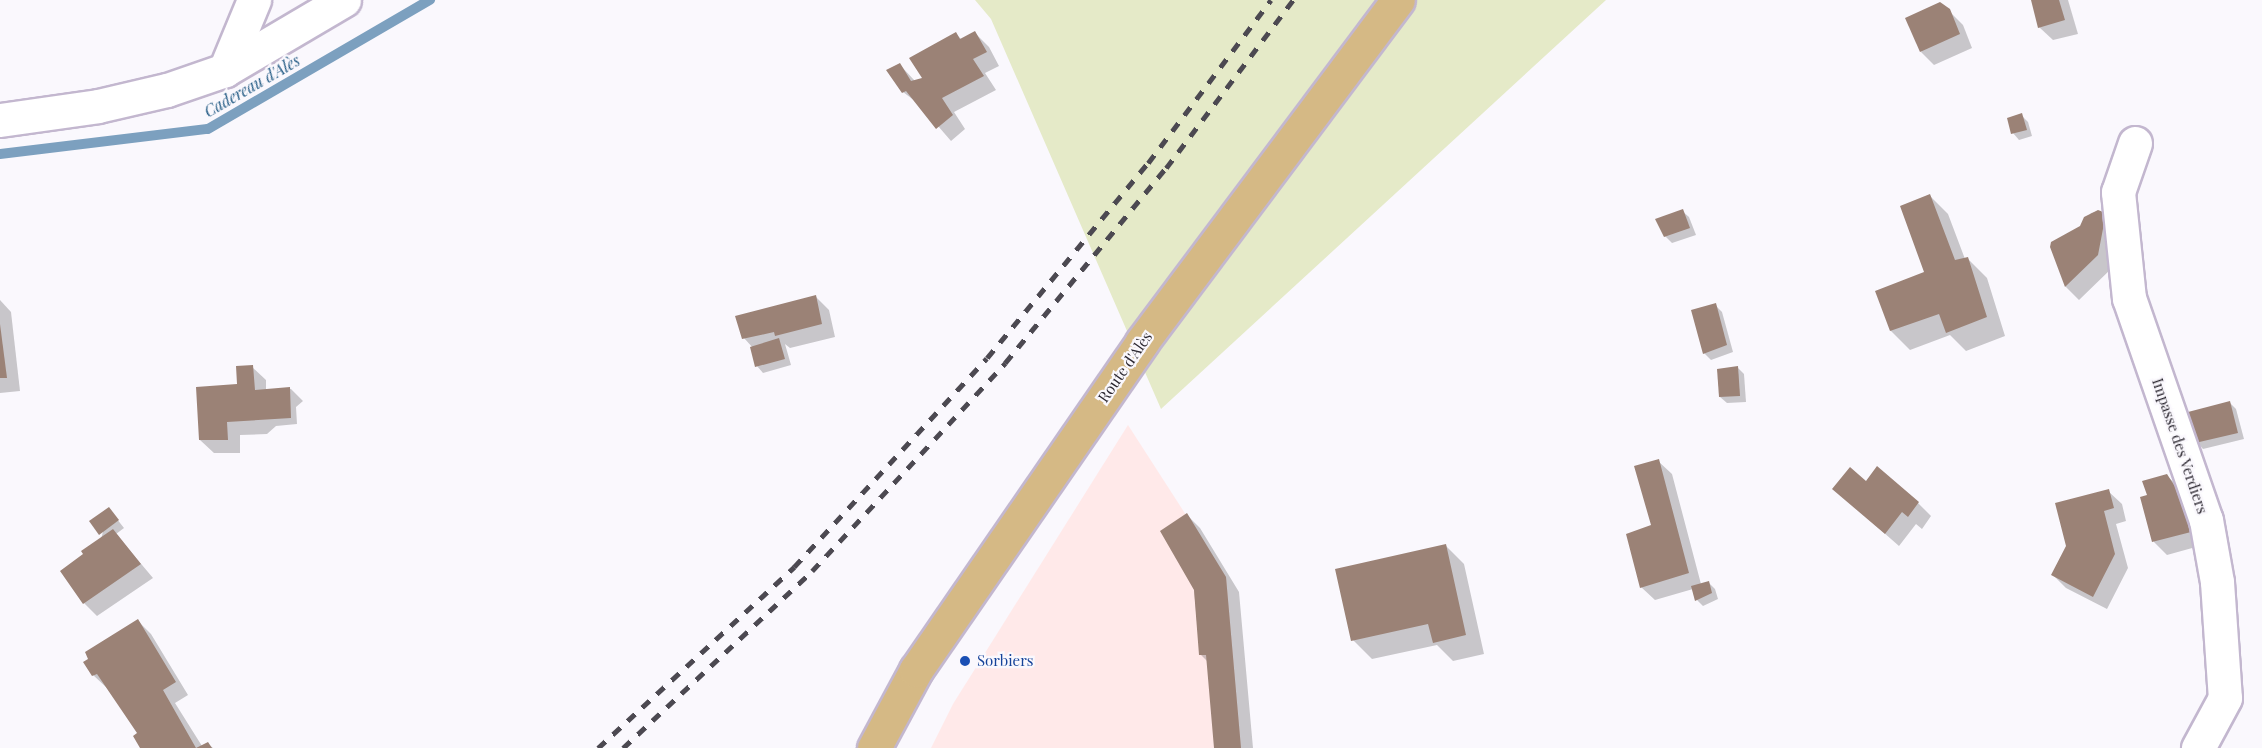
<!DOCTYPE html>
<meta charset="utf-8">
<style>
body{margin:0}
#map{position:relative;width:2262px;height:748px;overflow:hidden;background:#faf8fd;font-family:"Playfair Display",serif}
div>[style]{position:absolute}
.industrial>*{inset:0;background:#ffe9e9}
.green>*{inset:0;background:#e5eac8}
.shadow>*{inset:0;background:#0003}
.stream>*{height:10px;margin:-5px;padding:0 5px;transform-origin:5px;border-radius:5px;background:#7ca0bf}
.building>*{inset:0;background:#9b8276}
.roads{filter:drop-shadow(2px 0 #c3b7cf) drop-shadow(-2px 0 #c3b7cf) drop-shadow(0 2px #c3b7cf) drop-shadow(0 -2px #c3b7cf)}
.minor>*{height:33px;margin:-16.5px;padding:0 16.5px;transform-origin:16.5px;border-radius:16.5px;background:#fff}
.major>*{height:33px;margin:-16.5px;padding:0 16.5px;transform-origin:16.5px;border-radius:16.5px;background:#d5b985}
.rail>*{height:4.5px;margin-top:-2.25px;transform-origin:0;background:repeating-linear-gradient(90deg,#4c4951 0 10px,transparent 0 20px)}
.dots>*{width:16px;height:16px;translate:-50% -50%;box-sizing:border-box;border:3px solid #faf8fd;border-radius:50%}
span{translate:-50% -50%;white-space:nowrap;text-align:center;line-height:1.15;-webkit-text-stroke:4.5px #faf8fd;paint-order:stroke}
.street-label{font-size:15px;color:#2b2730}
.transit-label{font-size:15px;color:#164399}
.left{translate:0 -50%;text-align:left}
.water-label{font-size:16px;color:#205983;font-style:italic}
</style>
<div id="map">
<div class="industrial">
<div style="clip-path:polygon(1128px 425px,1226px 577px,1241px 748px,931px 748px,953px 704px)"></div>
</div>
<div class="green">
<div style="clip-path:polygon(975px 0,1606px 0,1161px 409px,991px 19px)"></div>
</div>
<div class="shadow">
<div style="clip-path:polygon(2032px 0,2068px 0,2078px 34px,2053px 40px,2039px 27px)"></div>
<div style="clip-path:polygon(1949px 11px,1963px 25px,1972px 48px,1934px 65px,1921px 52px)"></div>
<div style="clip-path:polygon(975px 33px,989px 47px,999px 66px,985px 73px,996px 90px,954px 112px,965px 129px,951px 141px,919px 104px,903px 92px,900px 65px,915px 81px,925px 78px,956px 34px,962px 40px)"></div>
<div style="clip-path:polygon(2021px 115px,2028px 122px,2032px 136px,2019px 140px,2013px 133px)"></div>
<div style="clip-path:polygon(1929px 195px,1948px 214px,1965px 259px,1968px 259px,1987px 278px,2005px 336px,1966px 351px,1950px 335px,1910px 350px,1891px 331px,1877px 292px,1926px 273px)"></div>
<div style="clip-path:polygon(1682px 211px,1689px 217px,1696px 235px,1672px 243px,1665px 236px)"></div>
<div style="clip-path:polygon(2097px 212px,2105px 214px,2111px 269px,2079px 300px,2066px 287px,2051px 247px,2082px 227px,2091px 213px)"></div>
<div style="clip-path:polygon(815px 296px,829px 310px,835px 337px,790px 348px,785px 344px,791px 365px,763px 373px,757px 366px,753px 348px,744px 338px)"></div>
<div style="clip-path:polygon(0 300px,11px 312px,20px 391px,0 393px)"></div>
<div style="clip-path:polygon(1715px 305px,1722px 312px,1733px 352px,1711px 360px,1704px 353px)"></div>
<div style="clip-path:polygon(252px 367px,266px 380px,266px 391px,291px 389px,303px 401px,296px 407px,297px 424px,276px 426px,267px 434px,240px 435px,240px 453px,214px 453px,200px 440px)"></div>
<div style="clip-path:polygon(1738px 368px,1744px 374px,1746px 402px,1727px 403px,1720px 397px)"></div>
<div style="clip-path:polygon(2230px 403px,2236px 409px,2244px 439px,2203px 449px,2197px 442px)"></div>
<div style="clip-path:polygon(1658px 461px,1672px 474px,1701px 584px,1708px 582px,1715px 589px,1718px 599px,1703px 606px,1697px 600px,1693px 589px,1655px 600px,1641px 587px,1652px 526px)"></div>
<div style="clip-path:polygon(2167px 476px,2181px 489px,2203px 545px,2167px 555px,2154px 542px,2141px 498px,2149px 496px)"></div>
<div style="clip-path:polygon(1866px 483px,1918px 503px,1931px 516px,1922px 529px,1916px 524px,1899px 546px,1834px 489px)"></div>
<div style="clip-path:polygon(2108px 491px,2122px 504px,2126px 521px,2116px 524px,2128px 568px,2107px 609px,2066px 588px,2053px 575px)"></div>
<div style="clip-path:polygon(109px 509px,124px 528px,116px 534px,153px 578px,97px 616px,84px 603px)"></div>
<div style="clip-path:polygon(1187px 515px,1200px 528px,1239px 592px,1253px 748px,1215px 748px,1208px 662px,1200px 654px)"></div>
<div style="clip-path:polygon(1445px 545px,1464px 564px,1484px 654px,1453px 661px,1437px 645px,1372px 659px,1353px 640px)"></div>
<div style="clip-path:polygon(138px 621px,151px 634px,188px 695px,175px 703px,202px 746px,208px 744px,213px 748px,142px 748px,139px 733px,107px 688px,93px 675px)"></div>
</div>
<div class="stream">
<div style="left:0;top:154px;width:209px;rotate:-6.9deg"></div>
<div style="left:208px;top:129px;width:257px;rotate:-30.2deg"></div>
</div>
<div class="building">
<div style="clip-path:polygon(2031px 0,2059px 0,2065px 20px,2038px 28px)"></div>
<div style="clip-path:polygon(1940px 2px,1950px 9px,1960px 34px,1920px 52px,1905px 18px)"></div>
<div style="clip-path:polygon(975px 31px,987px 52px,973px 59px,984px 76px,942px 98px,953px 115px,936px 129px,906px 91px,902px 93px,886px 70px,900px 63px,911px 81px,922px 78px,909px 58px,956px 32px,960px 39px)"></div>
<div style="clip-path:polygon(2022px 113px,2027px 130px,2011px 134px,2007px 118px)"></div>
<div style="clip-path:polygon(1930px 194px,1955px 260px,1968px 257px,1987px 317px,1946px 333px,1939px 314px,1890px 331px,1875px 291px,1924px 272px,1900px 206px)"></div>
<div style="clip-path:polygon(1683px 209px,1690px 228px,1664px 237px,1655px 219px)"></div>
<div style="clip-path:polygon(2098px 210px,2106px 213px,2098px 255px,2065px 287px,2050px 247px,2051px 242px,2080px 226px,2084px 217px)"></div>
<div style="clip-path:polygon(816px 295px,822px 324px,775px 336px,774px 332px,742px 339px,735px 316px)"></div>
<div style="clip-path:polygon(1716px 303px,1727px 345px,1703px 354px,1691px 310px)"></div>
<div style="clip-path:polygon(0 324px,7px 378px,0 378px)"></div>
<div style="clip-path:polygon(779px 338px,785px 359px,755px 367px,750px 347px)"></div>
<div style="clip-path:polygon(253px 365px,255px 390px,290px 387px,291px 418px,227px 422px,228px 440px,199px 440px,196px 387px,237px 384px,236px 366px)"></div>
<div style="clip-path:polygon(1738px 366px,1740px 396px,1719px 397px,1717px 369px)"></div>
<div style="clip-path:polygon(2230px 401px,2238px 433px,2195px 443px,2188px 412px)"></div>
<div style="clip-path:polygon(1659px 459px,1689px 573px,1640px 588px,1626px 534px,1651px 525px,1634px 466px)"></div>
<div style="clip-path:polygon(1877px 466px,1919px 502px,1908px 517px,1902px 512px,1885px 534px,1832px 489px,1850px 467px,1866px 481px)"></div>
<div style="clip-path:polygon(2167px 474px,2183px 499px,2191px 532px,2152px 542px,2140px 497px,2147px 495px,2142px 481px)"></div>
<div style="clip-path:polygon(2109px 489px,2114px 508px,2104px 511px,2115px 554px,2093px 597px,2051px 575px,2066px 546px,2055px 503px)"></div>
<div style="clip-path:polygon(109px 507px,119px 520px,99px 535px,89px 521px)"></div>
<div style="clip-path:polygon(1187px 513px,1226px 577px,1241px 748px,1214px 748px,1206px 655px,1199px 655px,1194px 590px,1160px 531px)"></div>
<div style="clip-path:polygon(113px 529px,141px 564px,83px 604px,60px 571px,83px 554px,81px 551px)"></div>
<div style="clip-path:polygon(1446px 544px,1466px 635px,1433px 643px,1428px 624px,1351px 641px,1335px 569px)"></div>
<div style="clip-path:polygon(1709px 581px,1712px 593px,1695px 601px,1691px 586px)"></div>
<div style="clip-path:polygon(138px 619px,176px 682px,163px 690px,196px 748px,208px 742px,212px 748px,140px 748px,133px 736px,137px 733px,97px 674px,92px 676px,83px 662px,88px 659px,85px 652px)"></div>
</div>
<div class="roads">
<div class="minor">
<div style="left:225px;top:70px;width:76px;rotate:-67.5deg"></div>
<div style="left:0;top:120px;width:99px;rotate:-8.1deg"></div>
<div style="left:98px;top:106px;width:71px;rotate:-13.1deg"></div>
<div style="left:167px;top:90px;width:61px;rotate:-19deg"></div>
<div style="left:225px;top:70px;width:138px;rotate:-30.5deg"></div>
<div style="left:2135px;top:143px;width:52px;rotate:109.1deg"></div>
<div style="left:2118px;top:192px;width:107px;rotate:84.1deg"></div>
<div style="left:2129px;top:298px;width:235px;rotate:70.9deg"></div>
<div style="left:2206px;top:520px;width:63px;rotate:79.9deg"></div>
<div style="left:2217px;top:582px;width:116px;rotate:86.1deg"></div>
<div style="left:2225px;top:698px;width:57px;rotate:118.4deg"></div>
</div>
<div class="major">
<div style="left:874px;top:748px;width:89px;rotate:-61.7deg"></div>
<div style="left:916px;top:670px;width:398px;rotate:-55.4deg"></div>
<div style="left:1142px;top:342px;width:427px;rotate:-53.2deg"></div>
</div>
</div>
<div class="rail">
<div style="left:598px;top:748px;width:267px;rotate:-42.7deg"></div>
<div style="left:794px;top:567px;width:284px;rotate:-47.3deg"></div>
<div style="left:987px;top:358px;width:253px;rotate:-50.5deg"></div>
<div style="left:1148px;top:163px;width:204px;rotate:-53deg"></div>
<div style="left:623px;top:748px;width:259px;rotate:-43.1deg"></div>
<div style="left:812px;top:571px;width:284px;rotate:-47.1deg"></div>
<div style="left:1005px;top:363px;width:253px;rotate:-50.5deg"></div>
<div style="left:1166px;top:168px;width:211px;rotate:-52.9deg"></div>
</div>
<div class="dots">
<div style="left:965px;top:661px;background:#1a4fb4"></div>
</div>
<div class="street-label">
<span style="left:1125px;top:367px;rotate:-55deg">Route d'Alès</span>
<span style="left:2180px;top:446px;rotate:71deg">Impasse des Verdiers</span>
</div>
<div class="transit-label">
<span class="left" style="left:977px;top:661px">Sorbiers</span>
</div>
<div class="water-label">
<span style="left:252px;top:86px;rotate:-30deg">Cadereau d'Alès</span>
</div>
</div>
